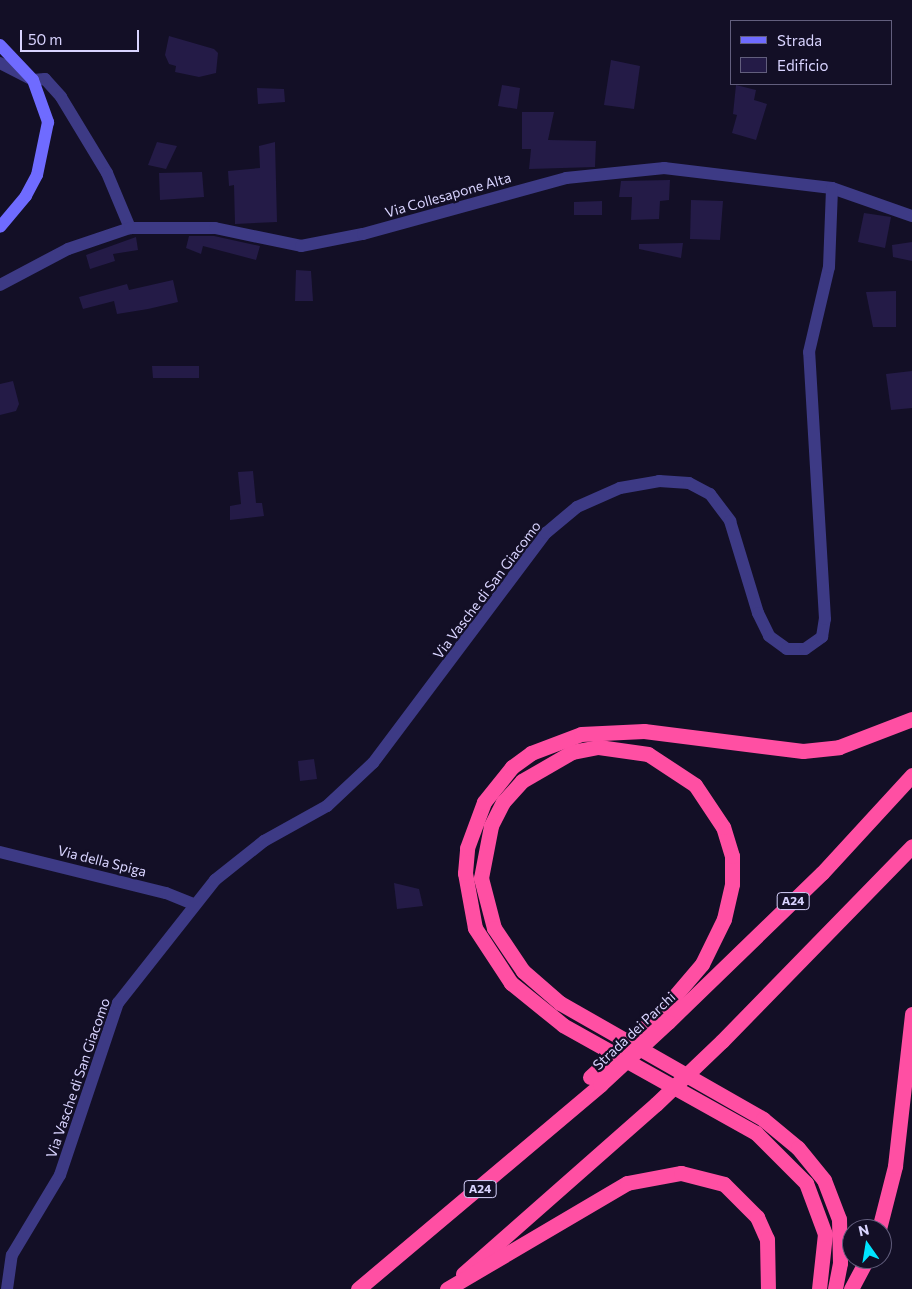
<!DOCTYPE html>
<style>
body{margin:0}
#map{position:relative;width:912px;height:1289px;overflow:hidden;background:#130f26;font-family:Commissioner,sans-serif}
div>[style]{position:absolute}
.building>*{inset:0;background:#241b47}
.street>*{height:12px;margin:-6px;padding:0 6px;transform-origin:6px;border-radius:6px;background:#3d3a85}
.secondary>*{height:12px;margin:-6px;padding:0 6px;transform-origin:6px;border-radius:6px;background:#6f6bff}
.highway>*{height:15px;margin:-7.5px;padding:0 7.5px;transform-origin:7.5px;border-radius:7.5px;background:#ff4fa3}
.highway-bridge>*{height:15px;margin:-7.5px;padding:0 7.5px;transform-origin:7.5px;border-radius:7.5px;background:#ff4fa3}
span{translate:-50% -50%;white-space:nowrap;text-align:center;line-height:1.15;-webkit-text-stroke:4.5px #130f26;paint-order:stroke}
.shield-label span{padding:1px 4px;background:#130f26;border:1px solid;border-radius:4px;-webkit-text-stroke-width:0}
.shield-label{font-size:12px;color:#d9d4ff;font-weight:700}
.street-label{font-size:14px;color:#d9d4ff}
.legend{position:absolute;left:730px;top:20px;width:162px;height:65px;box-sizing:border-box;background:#130f26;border:1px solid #625e7d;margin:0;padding:6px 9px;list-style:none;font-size:15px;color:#d9d4ff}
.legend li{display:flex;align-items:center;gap:10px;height:25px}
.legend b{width:25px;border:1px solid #625e7d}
.north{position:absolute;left:842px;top:1219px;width:50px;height:50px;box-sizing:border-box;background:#130f26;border:1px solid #625e7d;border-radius:50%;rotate:347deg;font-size:14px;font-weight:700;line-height:20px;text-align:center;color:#d9d4ff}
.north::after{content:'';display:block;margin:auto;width:18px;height:22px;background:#00e5ff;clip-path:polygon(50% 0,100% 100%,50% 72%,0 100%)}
.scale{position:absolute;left:20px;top:30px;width:119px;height:22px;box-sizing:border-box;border:2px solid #d9d4ff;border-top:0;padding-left:6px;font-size:15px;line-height:18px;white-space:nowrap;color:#d9d4ff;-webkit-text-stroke:4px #130f26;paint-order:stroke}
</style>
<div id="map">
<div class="building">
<div style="clip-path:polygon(169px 36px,214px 49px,218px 53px,216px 73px,199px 77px,175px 72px,176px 66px,169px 64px,165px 55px)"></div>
<div style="clip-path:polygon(611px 60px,640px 66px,634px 109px,604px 105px)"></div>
<div style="clip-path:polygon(502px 85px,520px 88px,517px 109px,498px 106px)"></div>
<div style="clip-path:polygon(736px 85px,756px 90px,754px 100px,767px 104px,756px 140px,732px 133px,737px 115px,733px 114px)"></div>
<div style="clip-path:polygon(257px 88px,284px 89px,285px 102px,258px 104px)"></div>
<div style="clip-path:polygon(522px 112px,554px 112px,548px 140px,596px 141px,595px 167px,529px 169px,531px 149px,522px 149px)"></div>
<div style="clip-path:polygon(157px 142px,177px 146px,166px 169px,148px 165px)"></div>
<div style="clip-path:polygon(275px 142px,277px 222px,235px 224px,234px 185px,229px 186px,228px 171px,260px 168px,259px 146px)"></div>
<div style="clip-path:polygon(202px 172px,204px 197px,160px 200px,159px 173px)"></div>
<div style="clip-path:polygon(670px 180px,669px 200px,660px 201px,659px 219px,631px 220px,632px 197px,619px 197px,621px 181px)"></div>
<div style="clip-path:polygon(691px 200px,723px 201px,720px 240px,690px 239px)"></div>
<div style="clip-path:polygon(602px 201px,602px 215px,574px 215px,574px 202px)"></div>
<div style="clip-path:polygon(864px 213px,891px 217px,885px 248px,858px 242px)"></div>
<div style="clip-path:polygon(189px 236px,214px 236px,260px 246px,256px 260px,203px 246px,201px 254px,186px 248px)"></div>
<div style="clip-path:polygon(136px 237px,138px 250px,113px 254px,115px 261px,90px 269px,86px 255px)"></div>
<div style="clip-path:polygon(912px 242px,912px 261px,893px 257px,892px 245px)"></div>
<div style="clip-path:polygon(683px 243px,681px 258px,639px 249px,639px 244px)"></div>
<div style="clip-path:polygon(296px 270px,311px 271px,313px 301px,295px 301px)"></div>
<div style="clip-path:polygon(173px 280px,178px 302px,148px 309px,117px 314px,114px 301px,83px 309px,79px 297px,127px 284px,129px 290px)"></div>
<div style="clip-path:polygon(896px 291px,896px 327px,873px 327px,866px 292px)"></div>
<div style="clip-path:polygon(152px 366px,199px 366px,199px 378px,153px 378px)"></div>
<div style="clip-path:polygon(912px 371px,912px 408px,891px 410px,886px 374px)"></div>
<div style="clip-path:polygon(13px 381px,19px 404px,16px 411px,0 415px,0 384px)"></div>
<div style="clip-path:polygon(253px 471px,256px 503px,262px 503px,264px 516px,230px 520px,230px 506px,241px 504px,238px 472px)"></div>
<div style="clip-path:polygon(314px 759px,317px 779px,300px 781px,298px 761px)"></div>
<div style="clip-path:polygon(394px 883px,419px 889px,423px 906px,397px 909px)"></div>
</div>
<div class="street">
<div style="left:0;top:63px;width:37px;rotate:27deg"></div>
<div style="left:33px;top:80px;width:12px;rotate:-5deg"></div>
<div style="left:45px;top:79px;width:24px;rotate:48deg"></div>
<div style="left:61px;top:97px;width:89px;rotate:58.8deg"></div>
<div style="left:107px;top:173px;width:60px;rotate:67.3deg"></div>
<div style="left:0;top:285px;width:77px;rotate:-27.9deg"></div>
<div style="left:68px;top:249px;width:65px;rotate:-18.7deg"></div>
<div style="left:130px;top:228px;width:85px"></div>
<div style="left:215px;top:228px;width:88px;rotate:11.8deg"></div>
<div style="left:301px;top:246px;width:63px;rotate:-11deg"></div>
<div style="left:363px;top:234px;width:211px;rotate:-15.4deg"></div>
<div style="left:566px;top:178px;width:99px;rotate:-5.8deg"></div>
<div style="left:664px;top:168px;width:169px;rotate:6.8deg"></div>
<div style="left:832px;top:188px;width:85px;rotate:19.3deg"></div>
<div style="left:0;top:852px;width:171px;rotate:13.9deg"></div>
<div style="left:166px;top:893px;width:31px;rotate:22deg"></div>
<div style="left:7px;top:1289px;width:34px;rotate:-82deg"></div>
<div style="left:12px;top:1255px;width:93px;rotate:-59deg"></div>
<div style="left:60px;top:1175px;width:182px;rotate:-71.4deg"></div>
<div style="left:118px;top:1003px;width:157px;rotate:-51.7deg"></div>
<div style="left:215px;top:880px;width:63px;rotate:-38.5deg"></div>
<div style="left:264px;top:841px;width:72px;rotate:-29.1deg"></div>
<div style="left:327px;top:806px;width:63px;rotate:-43.1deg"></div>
<div style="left:373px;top:763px;width:288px;rotate:-53.1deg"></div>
<div style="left:546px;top:533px;width:40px;rotate:-40deg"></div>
<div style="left:577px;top:507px;width:47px;rotate:-23.8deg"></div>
<div style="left:620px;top:488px;width:40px;rotate:-10deg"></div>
<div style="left:659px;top:481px;width:30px;rotate:4deg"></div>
<div style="left:689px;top:483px;width:24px;rotate:28deg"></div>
<div style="left:710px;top:494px;width:34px;rotate:53deg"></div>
<div style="left:730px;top:521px;width:96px;rotate:73.1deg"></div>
<div style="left:758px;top:613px;width:25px;rotate:64deg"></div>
<div style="left:769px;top:636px;width:22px;rotate:36deg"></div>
<div style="left:787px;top:649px;width:18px"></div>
<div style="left:805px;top:649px;width:21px;rotate:-35deg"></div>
<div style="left:822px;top:637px;width:18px;rotate:-81deg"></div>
<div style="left:825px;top:619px;width:267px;rotate:-93.4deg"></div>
<div style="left:809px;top:352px;width:87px;rotate:-76.8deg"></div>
<div style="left:829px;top:267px;width:79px;rotate:-87.8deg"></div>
</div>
<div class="secondary">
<div style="left:0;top:45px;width:48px;rotate:46.7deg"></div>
<div style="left:33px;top:80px;width:45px;rotate:70.3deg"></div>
<div style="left:48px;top:122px;width:54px;rotate:101.7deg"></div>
<div style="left:37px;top:175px;width:24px;rotate:118deg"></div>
<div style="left:26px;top:196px;width:40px;rotate:130deg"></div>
</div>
<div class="highway">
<div style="left:661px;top:1012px;width:63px;rotate:-49.5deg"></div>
<div style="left:702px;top:964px;width:50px;rotate:-63.9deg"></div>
<div style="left:724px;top:919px;width:36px;rotate:-77deg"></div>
<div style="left:732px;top:884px;width:28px;rotate:-90deg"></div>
<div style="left:732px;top:856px;width:30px;rotate:-107deg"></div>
<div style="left:723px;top:827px;width:50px;rotate:-123.7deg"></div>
<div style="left:695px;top:785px;width:56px;rotate:-146.6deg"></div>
<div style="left:648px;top:754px;width:50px;rotate:-172deg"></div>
<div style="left:598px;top:747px;width:26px;rotate:169deg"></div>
<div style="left:572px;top:752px;width:58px;rotate:149.9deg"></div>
<div style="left:522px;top:781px;width:28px;rotate:132deg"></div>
<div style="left:503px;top:802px;width:27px;rotate:117deg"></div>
<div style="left:491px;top:826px;width:53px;rotate:100.9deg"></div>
<div style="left:481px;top:878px;width:52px;rotate:75.4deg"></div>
<div style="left:494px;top:928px;width:52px;rotate:56deg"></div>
<div style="left:523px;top:971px;width:49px;rotate:40.9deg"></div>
<div style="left:560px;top:1003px;width:234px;rotate:29.7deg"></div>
<div style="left:763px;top:1119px;width:45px;rotate:39.6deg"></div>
<div style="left:798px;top:1148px;width:41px;rotate:50.9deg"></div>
<div style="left:824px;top:1180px;width:42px;rotate:69deg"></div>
<div style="left:839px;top:1219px;width:44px;rotate:88.7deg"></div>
<div style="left:840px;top:1263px;width:26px;rotate:101deg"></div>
<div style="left:668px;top:1022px;width:214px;rotate:-44.1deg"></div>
<div style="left:822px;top:873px;width:133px;rotate:-47.4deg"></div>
<div style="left:722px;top:1041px;width:272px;rotate:-45.7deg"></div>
<div style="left:879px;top:1229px;width:65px;rotate:-75.7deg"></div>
<div style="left:895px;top:1166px;width:153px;rotate:-83.6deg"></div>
<div style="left:463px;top:1274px;width:257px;rotate:-41.4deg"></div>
<div style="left:358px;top:1289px;width:317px;rotate:-40.1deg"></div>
<div style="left:447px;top:1289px;width:209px;rotate:-30.5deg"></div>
<div style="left:627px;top:1183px;width:55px;rotate:-10.5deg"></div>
<div style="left:681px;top:1173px;width:44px;rotate:14.3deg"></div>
<div style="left:724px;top:1184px;width:47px;rotate:45deg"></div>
<div style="left:757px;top:1217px;width:24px;rotate:66deg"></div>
<div style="left:767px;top:1239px;width:50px;rotate:88.9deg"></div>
<div style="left:819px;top:1289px;width:55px;rotate:-83.8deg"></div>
<div style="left:825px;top:1234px;width:54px;rotate:-110.4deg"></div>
<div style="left:806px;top:1183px;width:71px;rotate:-135deg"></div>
<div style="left:756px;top:1133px;width:221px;rotate:-150.8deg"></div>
<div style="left:563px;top:1025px;width:67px;rotate:-141.1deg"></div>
<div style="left:511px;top:983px;width:66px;rotate:-123.2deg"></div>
<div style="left:475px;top:928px;width:56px;rotate:-100.3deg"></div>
<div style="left:465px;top:873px;width:25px;rotate:-85deg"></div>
<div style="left:467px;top:848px;width:49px;rotate:-69.7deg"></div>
<div style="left:484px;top:802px;width:45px;rotate:-51.3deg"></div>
<div style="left:512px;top:767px;width:24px;rotate:-36deg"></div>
<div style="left:531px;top:753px;width:53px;rotate:-20.8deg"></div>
<div style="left:581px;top:734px;width:63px;rotate:-2.7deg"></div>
<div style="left:644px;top:731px;width:160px;rotate:7.2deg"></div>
<div style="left:803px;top:751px;width:36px;rotate:-6deg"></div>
<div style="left:839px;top:747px;width:78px;rotate:-21deg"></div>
<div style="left:851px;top:1289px;width:34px;rotate:-62deg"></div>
</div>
<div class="highway-bridge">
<div style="left:590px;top:1077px;width:96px;rotate:-42.5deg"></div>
<div style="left:600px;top:1085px;width:93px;rotate:-42.8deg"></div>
<div style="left:656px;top:1104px;width:91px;rotate:-43.7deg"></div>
</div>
<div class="shield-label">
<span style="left:793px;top:901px">A24</span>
<span style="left:480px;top:1189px">A24</span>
</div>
<div class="street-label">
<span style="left:448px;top:195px;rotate:-16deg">Via Collesapone Alta</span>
<span style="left:487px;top:590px;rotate:-53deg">Via Vasche di San Giacomo</span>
<span style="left:102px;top:861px;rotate:14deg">Via della Spiga</span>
<span style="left:634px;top:1031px;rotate:-43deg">Strada dei Parchi</span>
<span style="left:78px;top:1078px;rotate:-71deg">Via Vasche di San Giacomo</span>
</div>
<ul class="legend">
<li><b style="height:6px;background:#6f6bff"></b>Strada</li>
<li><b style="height:14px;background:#241b47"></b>Edificio</li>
</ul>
<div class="north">N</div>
<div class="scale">50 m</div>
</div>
